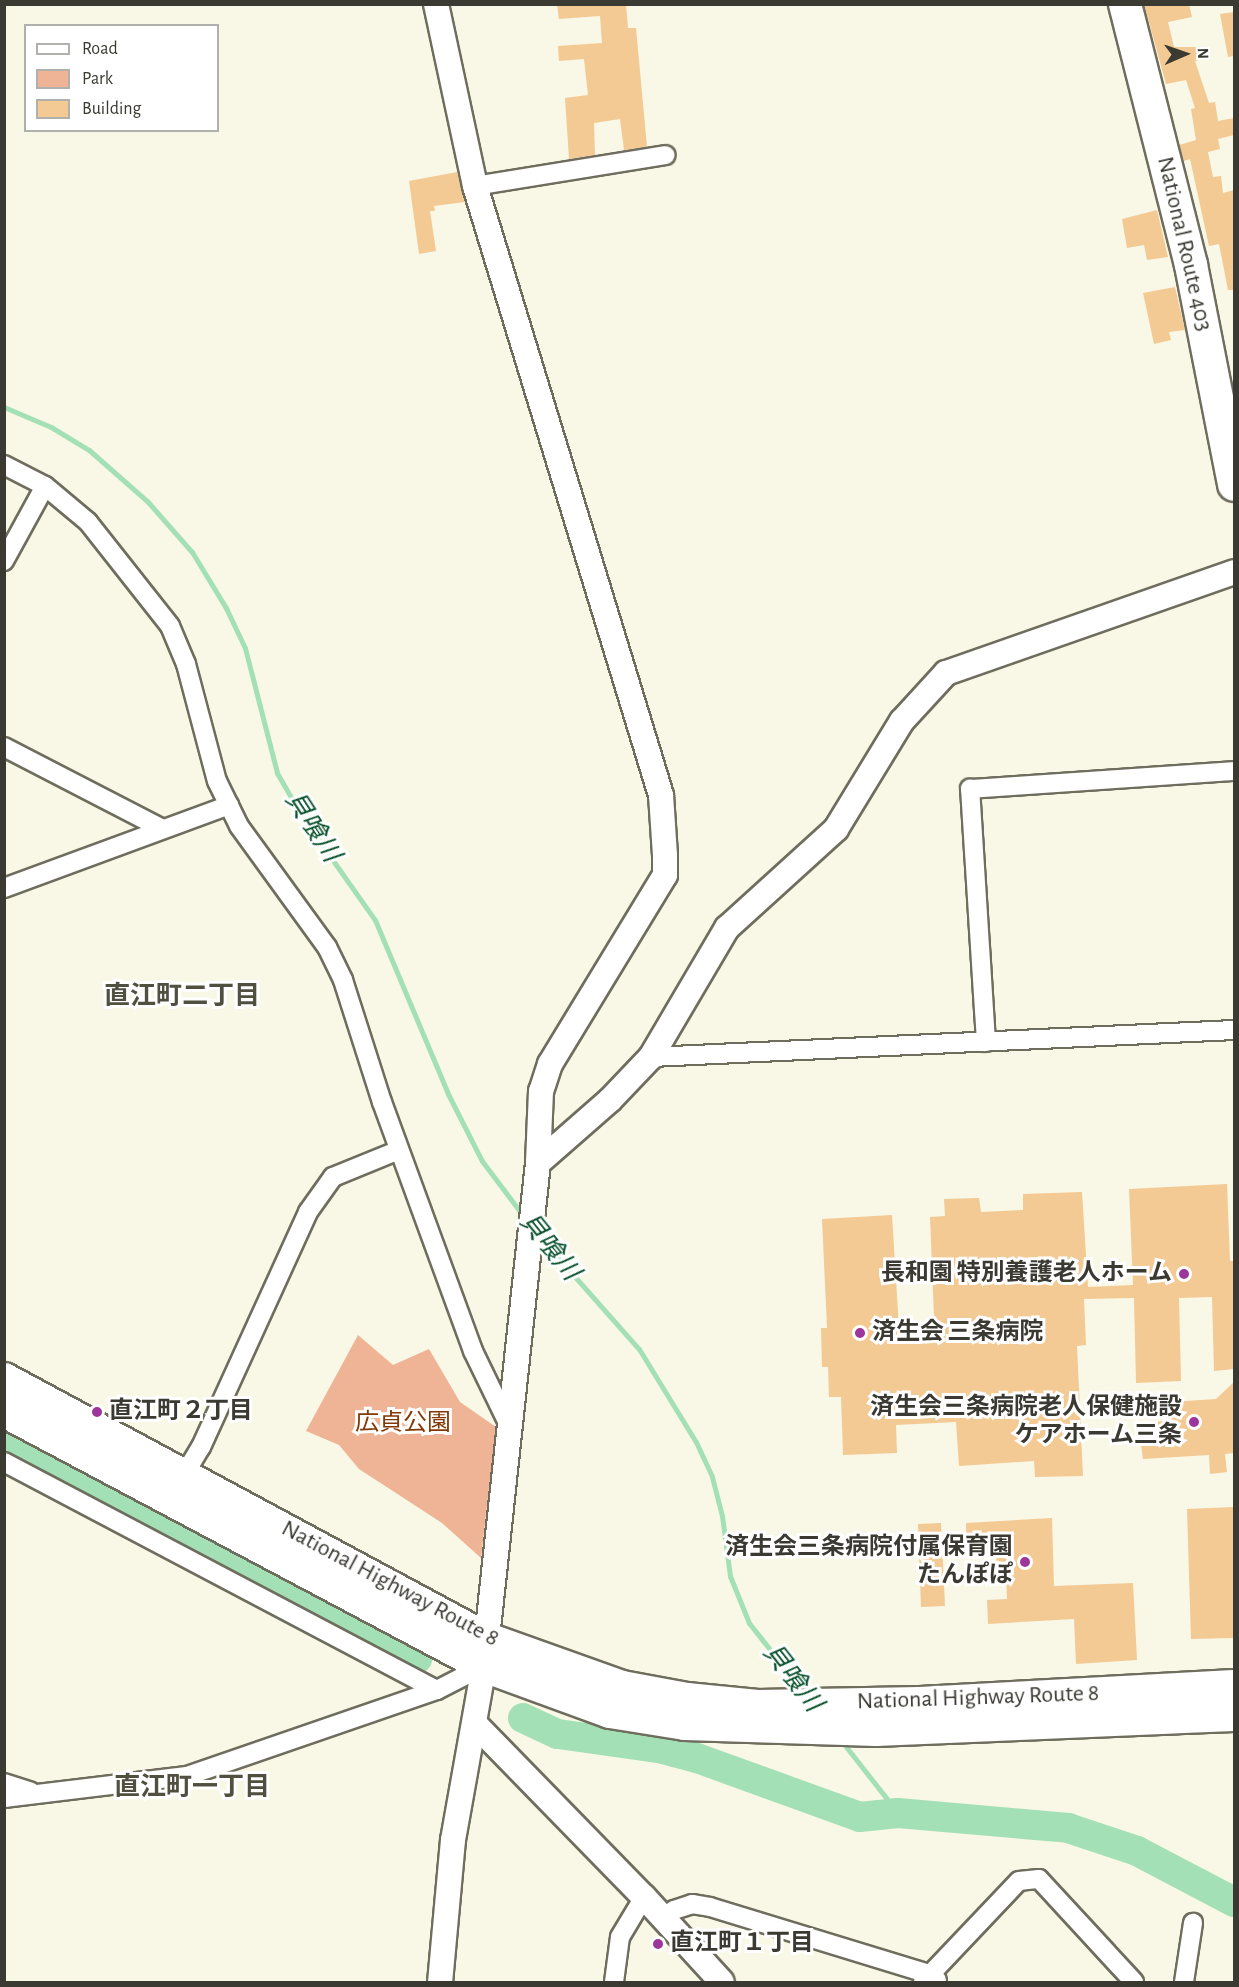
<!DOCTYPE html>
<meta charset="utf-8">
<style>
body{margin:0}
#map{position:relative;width:1239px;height:1987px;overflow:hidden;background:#f9f7e5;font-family:"Alegreya Sans","Noto Sans JP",sans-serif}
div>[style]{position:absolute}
.green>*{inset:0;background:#efb496}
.stream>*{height:5px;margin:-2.5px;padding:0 2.5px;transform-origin:2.5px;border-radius:2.5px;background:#a4e0b6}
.river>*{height:30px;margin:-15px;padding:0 15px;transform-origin:15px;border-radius:15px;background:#a4e0b6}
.building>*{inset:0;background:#f3ca93}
.roads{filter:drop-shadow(2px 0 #6f6d5e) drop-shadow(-2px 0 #6f6d5e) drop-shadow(0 2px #6f6d5e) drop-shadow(0 -2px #6f6d5e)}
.minor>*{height:18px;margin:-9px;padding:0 9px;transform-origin:9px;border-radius:9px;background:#fff}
.tertiary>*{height:24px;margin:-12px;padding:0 12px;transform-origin:12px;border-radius:12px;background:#fff}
.trunk>*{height:32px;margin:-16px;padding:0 16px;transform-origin:16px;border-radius:16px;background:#fff}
.dots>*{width:16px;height:16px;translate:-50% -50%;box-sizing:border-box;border:3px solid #fff;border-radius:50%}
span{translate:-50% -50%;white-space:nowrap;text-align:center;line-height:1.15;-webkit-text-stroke:6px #fff;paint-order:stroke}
.street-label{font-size:24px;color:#3a3932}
.poi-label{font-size:24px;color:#3a3932;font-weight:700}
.right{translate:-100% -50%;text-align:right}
.left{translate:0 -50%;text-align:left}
.park-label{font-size:24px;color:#813905}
.water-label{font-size:26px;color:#044e29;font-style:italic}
.neighbourhood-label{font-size:26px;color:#514f40;font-weight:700}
.frame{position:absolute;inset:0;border:6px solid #3a3932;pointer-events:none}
.legend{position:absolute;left:24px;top:24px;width:195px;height:108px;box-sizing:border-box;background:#fff;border:2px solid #b0b0ad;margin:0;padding:8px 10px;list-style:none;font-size:18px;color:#3a3932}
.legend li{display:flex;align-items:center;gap:12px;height:30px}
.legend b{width:30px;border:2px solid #b0b0ad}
.north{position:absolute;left:1155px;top:24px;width:60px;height:60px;-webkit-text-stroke:4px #fff;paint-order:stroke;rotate:88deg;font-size:16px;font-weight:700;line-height:24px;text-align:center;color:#3a3932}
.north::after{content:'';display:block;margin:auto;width:21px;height:27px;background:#3a3932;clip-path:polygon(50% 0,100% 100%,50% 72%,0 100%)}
</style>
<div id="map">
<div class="green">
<div style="clip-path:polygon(358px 1335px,393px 1365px,429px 1349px,460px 1402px,496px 1427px,481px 1558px,442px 1523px,359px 1469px,339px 1445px,306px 1431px)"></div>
</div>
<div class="stream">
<div style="left:4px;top:407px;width:51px;rotate:23.1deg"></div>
<div style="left:51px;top:427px;width:44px;rotate:31.2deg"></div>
<div style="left:89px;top:450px;width:79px;rotate:41.4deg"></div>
<div style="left:148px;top:502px;width:67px;rotate:48.7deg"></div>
<div style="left:192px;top:552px;width:66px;rotate:58.7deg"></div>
<div style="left:226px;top:608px;width:44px;rotate:64.6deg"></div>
<div style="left:245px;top:648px;width:129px;rotate:75.6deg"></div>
<div style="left:277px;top:773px;width:52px;rotate:60deg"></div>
<div style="left:303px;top:818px;width:125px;rotate:54.8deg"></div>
<div style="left:375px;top:920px;width:189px;rotate:67.2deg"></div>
<div style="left:448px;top:1094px;width:75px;rotate:63.1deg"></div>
<div style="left:482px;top:1161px;width:71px;rotate:53deg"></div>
<div style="left:538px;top:1235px;width:152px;rotate:48.5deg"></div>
<div style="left:639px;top:1349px;width:109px;rotate:58.5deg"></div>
<div style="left:696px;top:1442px;width:38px;rotate:65deg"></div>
<div style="left:712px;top:1477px;width:40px;rotate:75.6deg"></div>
<div style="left:722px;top:1516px;width:61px;rotate:82.4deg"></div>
<div style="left:730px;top:1576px;width:51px;rotate:68deg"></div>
<div style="left:749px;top:1623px;width:90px;rotate:51.7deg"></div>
<div style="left:840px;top:1739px;width:94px;rotate:51.9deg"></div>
</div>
<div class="river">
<div style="left:4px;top:1439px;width:468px;rotate:28deg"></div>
<div style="left:523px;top:1718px;width:38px;rotate:25deg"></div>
<div style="left:558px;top:1734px;width:102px;rotate:7.9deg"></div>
<div style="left:659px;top:1748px;width:39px;rotate:15deg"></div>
<div style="left:697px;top:1758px;width:173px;rotate:19.9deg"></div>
<div style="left:860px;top:1817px;width:38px;rotate:-6deg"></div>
<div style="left:898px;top:1813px;width:171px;rotate:5deg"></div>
<div style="left:1068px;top:1828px;width:73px;rotate:18.4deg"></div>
<div style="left:1137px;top:1851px;width:110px;rotate:27.7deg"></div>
</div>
<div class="building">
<div style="clip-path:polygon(557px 4px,626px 4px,628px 28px,636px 28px,647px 147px,624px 150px,620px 119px,594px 123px,595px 155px,569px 159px,565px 98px,588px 95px,584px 59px,559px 61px,558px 46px,602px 43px,600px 16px,559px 19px)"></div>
<div style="clip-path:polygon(1144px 4px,1189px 4px,1192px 17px,1168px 22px,1174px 47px,1196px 47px,1199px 60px,1195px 61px,1209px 103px,1215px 102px,1218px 121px,1234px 118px,1234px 135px,1218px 139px,1220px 149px,1208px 152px,1213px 177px,1221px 176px,1223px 193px,1234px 190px,1234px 290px,1228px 290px,1219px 244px,1209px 246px,1190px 159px,1184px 161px,1179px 145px,1196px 140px,1191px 109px,1195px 108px,1186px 80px,1166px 84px)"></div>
<div style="clip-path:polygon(1234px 12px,1234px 56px,1228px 57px,1220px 14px)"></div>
<div style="clip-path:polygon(457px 172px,465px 202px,434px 206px,435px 211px,430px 211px,436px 251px,419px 254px,409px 181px)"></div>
<div style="clip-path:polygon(1157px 210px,1168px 257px,1147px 260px,1144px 245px,1127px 248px,1122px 219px)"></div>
<div style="clip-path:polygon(1175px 287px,1185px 330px,1169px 332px,1171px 340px,1154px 344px,1143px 293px)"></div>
<div style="clip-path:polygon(1227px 1184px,1230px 1261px,1234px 1261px,1234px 1369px,1214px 1371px,1212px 1297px,1179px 1298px,1181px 1381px,1136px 1383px,1134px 1298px,1084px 1299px,1086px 1345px,1077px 1346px,1083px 1476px,1035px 1477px,1034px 1461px,959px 1466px,956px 1422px,896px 1425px,897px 1453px,843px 1455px,841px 1397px,829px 1397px,828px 1367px,822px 1367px,821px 1328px,827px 1328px,822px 1219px,892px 1215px,900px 1344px,935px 1342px,930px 1217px,945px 1216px,944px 1199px,979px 1198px,981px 1212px,1023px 1210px,1023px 1194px,1082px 1192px,1088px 1287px,1133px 1285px,1129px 1189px)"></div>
<div style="clip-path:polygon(1234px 1382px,1234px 1453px,1225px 1454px,1227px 1472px,1210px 1474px,1209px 1455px,1143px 1459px,1138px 1424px,1170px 1420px,1170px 1402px,1216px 1399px)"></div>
<div style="clip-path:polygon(1234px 1507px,1234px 1638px,1191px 1639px,1187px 1509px)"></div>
<div style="clip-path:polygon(1052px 1518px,1054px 1586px,1133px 1583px,1137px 1660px,1076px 1664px,1074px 1619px,988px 1624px,987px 1600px,1007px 1599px,1006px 1572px,997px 1572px,996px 1552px,967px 1553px,966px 1523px)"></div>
<div style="clip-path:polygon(941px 1523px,945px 1606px,921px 1607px,918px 1524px)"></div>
</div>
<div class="roads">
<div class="minor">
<div style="left:475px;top:186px;width:193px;rotate:-9.2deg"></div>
<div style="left:4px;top:465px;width:46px;rotate:27.1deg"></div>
<div style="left:45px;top:486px;width:56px;rotate:39.9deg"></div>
<div style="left:88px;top:522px;width:132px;rotate:51.7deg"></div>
<div style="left:170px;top:626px;width:41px;rotate:67.2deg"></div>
<div style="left:186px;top:664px;width:121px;rotate:75.2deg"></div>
<div style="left:217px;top:781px;width:50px;rotate:63.9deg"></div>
<div style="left:239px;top:826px;width:150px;rotate:54deg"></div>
<div style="left:327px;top:947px;width:37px;rotate:64deg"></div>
<div style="left:343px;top:980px;width:128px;rotate:72.3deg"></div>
<div style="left:382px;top:1102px;width:265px;rotate:69.9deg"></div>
<div style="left:473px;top:1351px;width:82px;rotate:64.1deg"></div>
<div style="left:4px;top:561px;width:85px;rotate:-61.3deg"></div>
<div style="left:4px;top:747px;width:177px;rotate:27.3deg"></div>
<div style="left:4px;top:888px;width:240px;rotate:-20.2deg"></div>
<div style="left:986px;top:1042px;width:254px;rotate:-93.6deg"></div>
<div style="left:970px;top:789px;width:265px;rotate:-3.9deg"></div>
<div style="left:651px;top:1057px;width:584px;rotate:-2.65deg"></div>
<div style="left:4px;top:1462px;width:489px;rotate:27.8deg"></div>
<div style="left:184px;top:1475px;width:33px;rotate:-59deg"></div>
<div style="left:201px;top:1447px;width:258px;rotate:-65.5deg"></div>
<div style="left:308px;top:1212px;width:43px;rotate:-54.5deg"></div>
<div style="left:333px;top:1177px;width:71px;rotate:-22.2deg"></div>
<div style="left:4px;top:1783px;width:28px;rotate:18deg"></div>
<div style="left:4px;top:1798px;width:184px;rotate:-6.9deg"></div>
<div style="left:187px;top:1776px;width:264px;rotate:-19deg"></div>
<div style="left:437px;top:1690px;width:53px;rotate:-27.1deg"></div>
<div style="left:663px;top:1921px;width:16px;rotate:-45deg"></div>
<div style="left:674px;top:1910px;width:19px;rotate:-18deg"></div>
<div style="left:692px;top:1904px;width:18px;rotate:9deg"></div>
<div style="left:710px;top:1907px;width:232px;rotate:17deg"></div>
<div style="left:932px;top:1975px;width:7px;rotate:45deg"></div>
<div style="left:614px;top:1982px;width:45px;rotate:-82.4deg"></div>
<div style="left:620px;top:1937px;width:47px;rotate:-59deg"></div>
<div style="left:923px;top:1982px;width:139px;rotate:-46.5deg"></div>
<div style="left:1019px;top:1881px;width:20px;rotate:-6deg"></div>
<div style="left:1039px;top:1879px;width:140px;rotate:47.3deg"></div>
<div style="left:1184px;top:1982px;width:60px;rotate:-81.3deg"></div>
</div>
<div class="tertiary">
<div style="left:436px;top:4px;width:186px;rotate:77.9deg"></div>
<div style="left:475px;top:186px;width:637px;rotate:73.02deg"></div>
<div style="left:661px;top:795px;width:61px;rotate:86.2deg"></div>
<div style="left:665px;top:856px;width:19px;rotate:90deg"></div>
<div style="left:665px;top:875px;width:221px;rotate:121.3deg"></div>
<div style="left:550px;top:1064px;width:28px;rotate:108deg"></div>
<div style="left:541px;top:1091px;width:72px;rotate:92.4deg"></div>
<div style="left:538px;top:1163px;width:506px;rotate:96.13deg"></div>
<div style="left:484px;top:1666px;width:177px;rotate:100.1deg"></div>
<div style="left:453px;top:1840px;width:143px;rotate:95.2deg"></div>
<div style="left:538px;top:1163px;width:96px;rotate:-41.2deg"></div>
<div style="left:610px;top:1100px;width:59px;rotate:-46.4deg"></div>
<div style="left:651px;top:1057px;width:150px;rotate:-59.5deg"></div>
<div style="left:727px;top:928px;width:147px;rotate:-42.2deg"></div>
<div style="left:836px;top:829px;width:127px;rotate:-58.6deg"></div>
<div style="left:902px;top:721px;width:65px;rotate:-47.5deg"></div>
<div style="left:946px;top:673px;width:305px;rotate:-19.3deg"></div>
<div style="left:475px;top:1724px;width:242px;rotate:45.7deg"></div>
<div style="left:644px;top:1897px;width:115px;rotate:47.5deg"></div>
</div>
<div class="trunk">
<div style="left:1125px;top:4px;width:269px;rotate:75.8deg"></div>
<div style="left:1191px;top:265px;width:224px;rotate:78.9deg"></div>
<div style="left:4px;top:1379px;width:546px;rotate:28.3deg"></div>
<div style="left:485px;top:1638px;width:145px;rotate:19.7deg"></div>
<div style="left:622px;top:1687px;width:66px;rotate:10.5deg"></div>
<div style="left:687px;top:1699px;width:71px;rotate:5.6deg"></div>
<div style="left:758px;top:1706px;width:162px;rotate:-1.1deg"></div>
<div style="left:920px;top:1703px;width:314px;rotate:-3.1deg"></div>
<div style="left:4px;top:1411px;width:544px;rotate:27.98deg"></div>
<div style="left:484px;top:1666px;width:134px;rotate:20.1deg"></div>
<div style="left:610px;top:1712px;width:76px;rotate:9.1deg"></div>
<div style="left:685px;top:1724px;width:191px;rotate:1.8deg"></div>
<div style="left:876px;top:1730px;width:358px;rotate:-2.4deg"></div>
</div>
</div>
<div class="dots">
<div style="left:1184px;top:1274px;background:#9d369a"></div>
<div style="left:860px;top:1333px;background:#9d369a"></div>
<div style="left:97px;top:1412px;background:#9d369a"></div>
<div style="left:1194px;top:1422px;background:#9d369a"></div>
<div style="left:1025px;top:1562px;background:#9d369a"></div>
<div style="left:658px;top:1944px;background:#9d369a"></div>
</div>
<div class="street-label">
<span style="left:1184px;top:244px;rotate:77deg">National Route 403</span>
<span style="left:390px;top:1584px;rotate:28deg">National Highway Route 8</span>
<span style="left:978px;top:1698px;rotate:-2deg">National Highway Route 8</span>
</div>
<div class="poi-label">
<span class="right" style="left:1172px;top:1274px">長和園 特別養護老人ホーム</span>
<span class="left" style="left:872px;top:1333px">済生会 三条病院</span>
<span class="right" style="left:1182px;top:1422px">済生会三条病院老人保健施設<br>ケアホーム三条</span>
<span class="left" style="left:109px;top:1412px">直江町２丁目</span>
<span class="right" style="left:1013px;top:1562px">済生会三条病院付属保育園<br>たんぽぽ</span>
<span class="left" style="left:670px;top:1944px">直江町１丁目</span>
</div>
<div class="park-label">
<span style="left:403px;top:1424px">広貞公園</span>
</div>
<div class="water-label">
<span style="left:312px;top:827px;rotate:57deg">貝喰川</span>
<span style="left:549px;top:1247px;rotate:51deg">貝喰川</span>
<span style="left:792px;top:1678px;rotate:52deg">貝喰川</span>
</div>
<div class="neighbourhood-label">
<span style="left:182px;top:997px">直江町二丁目</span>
<span style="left:192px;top:1788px">直江町一丁目</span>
</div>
<div class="frame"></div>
<ul class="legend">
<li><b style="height:8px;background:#fff"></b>Road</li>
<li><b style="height:16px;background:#efb496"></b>Park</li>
<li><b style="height:16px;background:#f3ca93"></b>Building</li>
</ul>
<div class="north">N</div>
</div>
